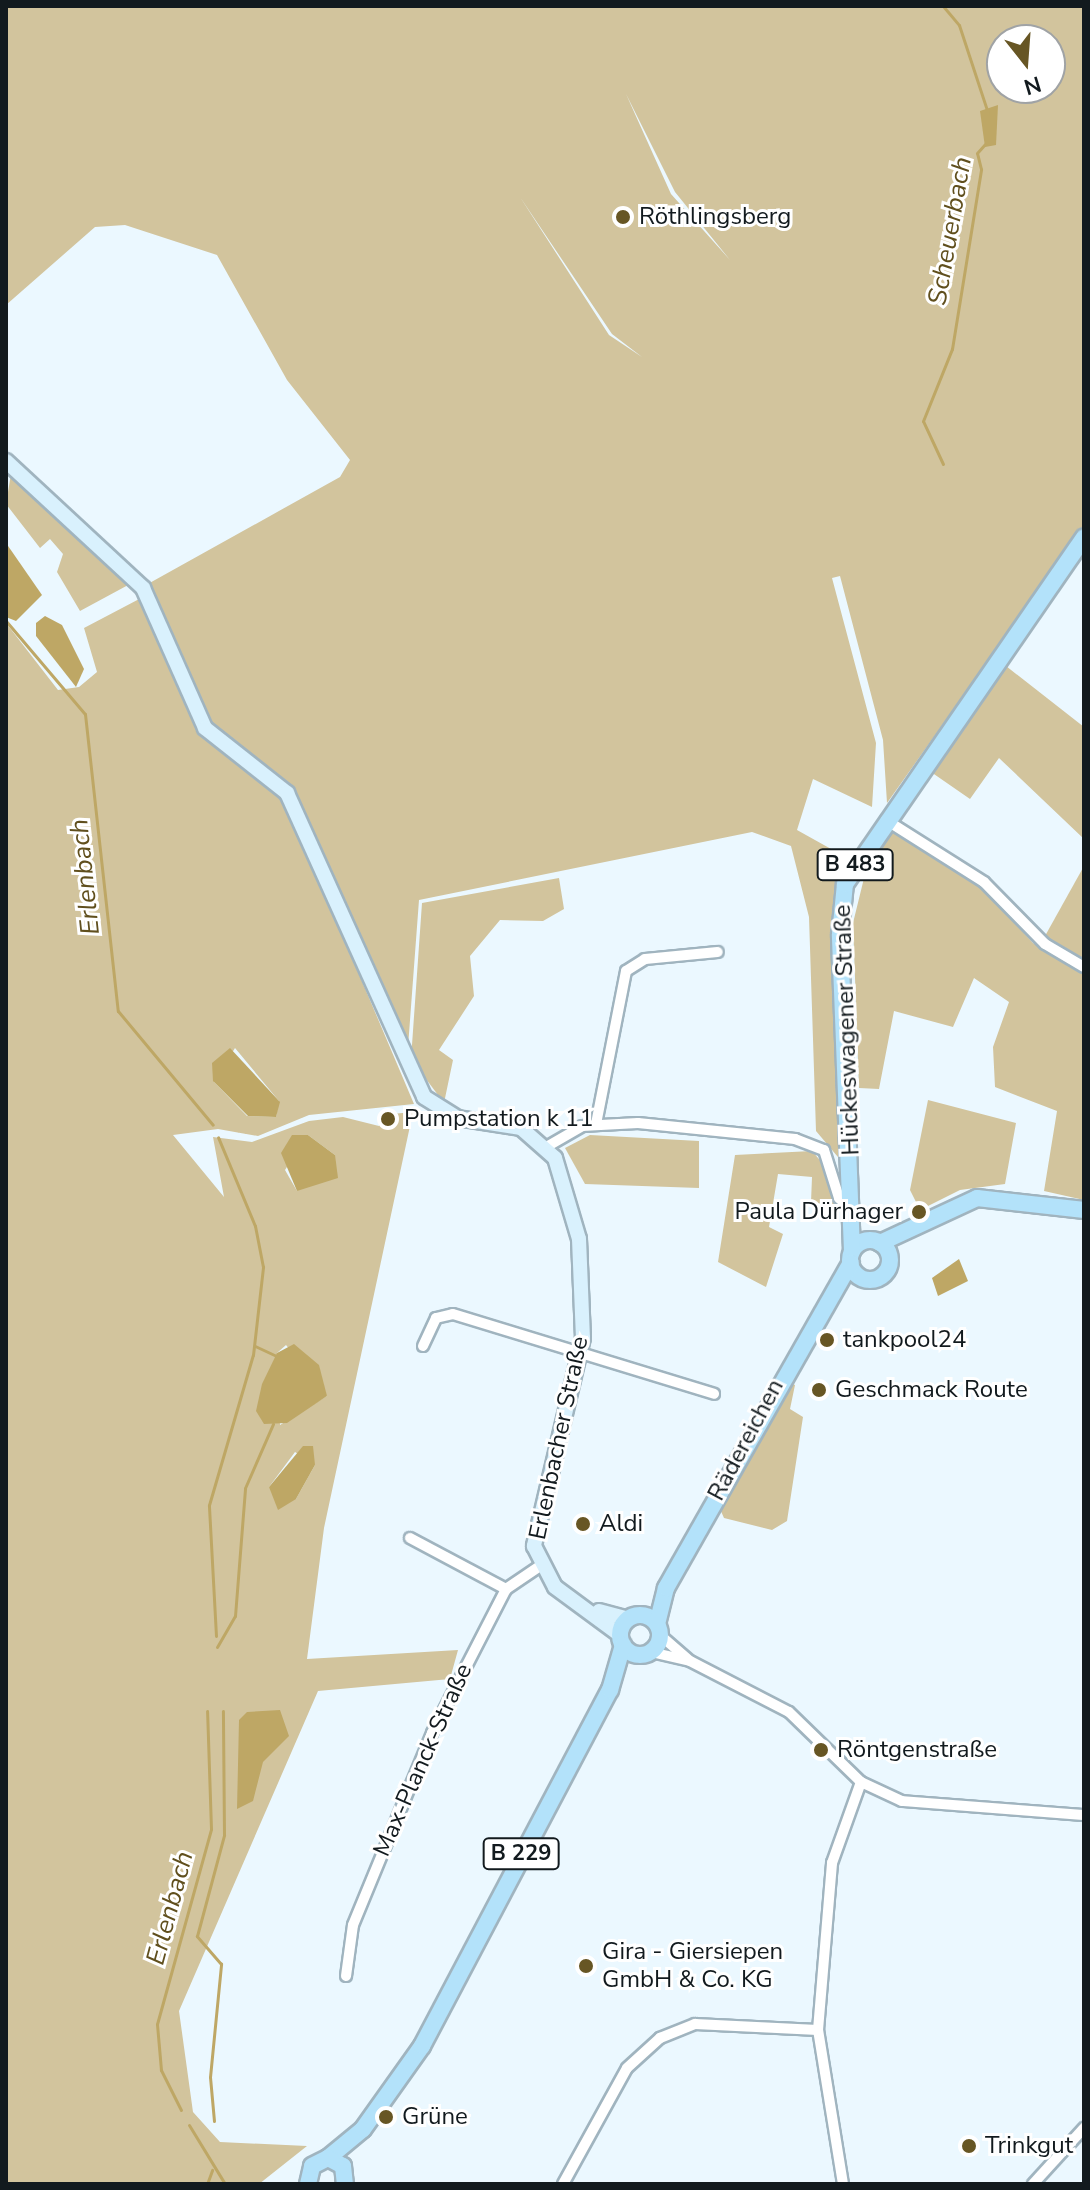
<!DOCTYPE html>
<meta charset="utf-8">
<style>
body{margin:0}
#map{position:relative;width:1090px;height:2190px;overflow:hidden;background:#ebf8ff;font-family:"Nunito Sans",sans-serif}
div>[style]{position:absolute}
.green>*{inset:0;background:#d2c49d}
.water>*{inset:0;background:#bea765}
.stream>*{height:3px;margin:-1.5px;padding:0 1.5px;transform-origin:1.5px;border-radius:1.5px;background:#bea765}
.roads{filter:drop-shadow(2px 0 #a0b4bf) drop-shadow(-2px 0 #a0b4bf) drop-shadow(0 2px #a0b4bf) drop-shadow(0 -2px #a0b4bf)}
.street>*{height:10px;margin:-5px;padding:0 5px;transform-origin:5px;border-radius:5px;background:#fff}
.secondary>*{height:14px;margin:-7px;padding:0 7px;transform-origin:7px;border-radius:7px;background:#d9f1fd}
.primary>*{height:16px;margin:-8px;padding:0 8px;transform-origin:8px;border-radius:8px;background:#b3e2fa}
.primary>.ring{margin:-8px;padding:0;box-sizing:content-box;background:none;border:16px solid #b3e2fa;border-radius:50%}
.dots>*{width:22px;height:22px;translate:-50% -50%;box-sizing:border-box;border:4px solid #fff;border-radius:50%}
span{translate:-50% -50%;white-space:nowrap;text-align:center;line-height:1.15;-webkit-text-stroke:6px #fff;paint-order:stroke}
.shield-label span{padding:2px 6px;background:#fff;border:2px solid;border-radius:6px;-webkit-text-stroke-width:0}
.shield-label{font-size:22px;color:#121a1e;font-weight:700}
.poi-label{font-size:24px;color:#121a1e}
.left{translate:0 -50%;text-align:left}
.right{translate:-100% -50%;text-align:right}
.street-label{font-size:24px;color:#121a1e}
.water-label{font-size:26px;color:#604f1d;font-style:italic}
.frame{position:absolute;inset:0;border:8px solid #121a1e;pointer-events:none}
.north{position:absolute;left:986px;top:24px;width:80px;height:80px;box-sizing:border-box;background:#fff;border:2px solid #a0a3a5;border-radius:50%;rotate:163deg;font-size:22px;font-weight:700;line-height:32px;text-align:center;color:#121a1e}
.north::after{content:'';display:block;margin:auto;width:28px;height:36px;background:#675624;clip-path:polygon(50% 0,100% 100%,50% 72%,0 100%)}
</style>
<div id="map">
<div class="green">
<div style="clip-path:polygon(evenodd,6px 6px,1084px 6px,1084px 525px,887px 803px,883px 740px,840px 576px,832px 578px,876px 743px,872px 807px,813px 779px,797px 830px,849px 859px,833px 913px,843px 1163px,816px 1131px,809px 917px,791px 846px,752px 832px,419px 900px,408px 1047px,290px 789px,214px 732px,146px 585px,340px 477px,350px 460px,287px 380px,217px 255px,125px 225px,95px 227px,6px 305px,6px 6px,1002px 40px,1050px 40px,1050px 88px,1002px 88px,1002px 40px,6px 6px,626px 94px,675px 192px,730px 260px,671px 194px,626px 94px,6px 6px,520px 197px,612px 334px,642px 357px,609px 335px,520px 197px)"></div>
<div style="clip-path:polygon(11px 474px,130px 584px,80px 611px,57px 572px,63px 554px,50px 539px,40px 548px,6px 504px)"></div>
<div style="clip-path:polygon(evenodd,143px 597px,205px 736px,283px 795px,414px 1104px,309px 1115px,258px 1136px,218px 1129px,173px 1135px,224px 1197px,213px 1137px,252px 1142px,309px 1121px,343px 1117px,379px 1126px,381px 1115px,413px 1112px,324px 1528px,307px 1659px,458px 1650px,450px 1679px,318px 1691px,179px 2011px,193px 2112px,220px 2142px,307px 2146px,259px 2184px,6px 2184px,6px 623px,58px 690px,79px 687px,97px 672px,84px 628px,143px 597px,235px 1048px,279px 1101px,276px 1117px,247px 1116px,214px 1082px,235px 1048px,143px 597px,308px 1135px,335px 1155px,297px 1191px,285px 1170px,308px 1135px,143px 597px,286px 1345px,327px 1396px,280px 1425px,277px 1353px,286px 1345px,143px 597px,295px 1452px,315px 1465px,296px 1499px,269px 1487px,295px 1452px)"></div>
<div style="clip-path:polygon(1006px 666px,1084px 727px,1084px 839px,999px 758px,970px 799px,931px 772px)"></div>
<div style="clip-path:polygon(889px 829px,978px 883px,1033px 943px,1084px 973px,1084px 1200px,1044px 1191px,1057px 1111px,995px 1087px,993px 1047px,1009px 1002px,974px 978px,953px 1027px,894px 1011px,879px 1089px,859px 1088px,853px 923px,866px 870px)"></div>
<div style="clip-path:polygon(1084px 866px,1084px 963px,1045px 936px)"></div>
<div style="clip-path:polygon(559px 878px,564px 909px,543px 921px,500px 920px,470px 956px,474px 996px,439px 1050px,453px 1060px,444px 1103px,411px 1059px,422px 903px)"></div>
<div style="clip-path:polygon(928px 1100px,1016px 1123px,1005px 1184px,960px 1190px,920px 1210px,910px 1190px)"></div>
<div style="clip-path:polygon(590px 1135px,699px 1141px,699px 1188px,585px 1184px,565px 1148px)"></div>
<div style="clip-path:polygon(812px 1151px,831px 1173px,836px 1206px,811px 1202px,812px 1177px,778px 1174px,769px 1227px,783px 1234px,766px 1287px,718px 1262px,735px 1155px)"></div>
<div style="clip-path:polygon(789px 1382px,795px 1385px,790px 1409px,803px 1417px,787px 1521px,772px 1530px,724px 1518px,720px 1509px)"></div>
</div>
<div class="water">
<div style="clip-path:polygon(998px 105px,996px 145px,985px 147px,980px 111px)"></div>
<div style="clip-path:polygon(6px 543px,42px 595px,16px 621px,6px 617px)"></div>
<div style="clip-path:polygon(45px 616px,62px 625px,84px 669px,76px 687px,36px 636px,36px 623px)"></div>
<div style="clip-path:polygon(230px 1048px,280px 1102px,276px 1117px,248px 1116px,213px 1081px,212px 1063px)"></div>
<div style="clip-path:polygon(292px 1135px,308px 1135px,335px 1155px,338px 1178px,297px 1191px,281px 1153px)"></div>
<div style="clip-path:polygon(959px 1259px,968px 1281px,938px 1296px,932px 1278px)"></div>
<div style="clip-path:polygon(294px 1344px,319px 1365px,327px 1396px,287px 1423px,264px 1424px,256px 1411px,262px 1384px,277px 1353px)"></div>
<div style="clip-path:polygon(303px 1446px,313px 1446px,315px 1465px,296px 1499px,278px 1510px,269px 1487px)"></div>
<div style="clip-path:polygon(280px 1710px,289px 1736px,263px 1762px,253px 1801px,237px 1809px,239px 1720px,247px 1712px)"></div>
</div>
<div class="stream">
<div style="left:943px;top:6px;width:25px;rotate:50deg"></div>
<div style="left:959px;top:25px;width:93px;rotate:71.8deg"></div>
<div style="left:943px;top:464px;width:47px;rotate:-114.9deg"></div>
<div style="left:923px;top:421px;width:78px;rotate:-68.1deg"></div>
<div style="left:952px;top:349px;width:182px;rotate:-80.8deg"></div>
<div style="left:981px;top:169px;width:16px;rotate:-104deg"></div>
<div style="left:977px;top:153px;width:12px;rotate:-48deg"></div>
<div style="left:6px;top:621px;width:122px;rotate:49.7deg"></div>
<div style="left:85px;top:714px;width:299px;rotate:83.7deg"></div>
<div style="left:118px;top:1011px;width:148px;rotate:50.2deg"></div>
<div style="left:255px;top:1346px;width:26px;rotate:25deg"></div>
<div style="left:216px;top:1636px;width:131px;rotate:-93.1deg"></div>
<div style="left:209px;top:1505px;width:156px;rotate:-73.7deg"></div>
<div style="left:253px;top:1355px;width:89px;rotate:-83.5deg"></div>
<div style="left:263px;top:1267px;width:42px;rotate:-101deg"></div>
<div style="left:255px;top:1226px;width:96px;rotate:-112.6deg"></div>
<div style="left:217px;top:1647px;width:36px;rotate:-60deg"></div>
<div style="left:235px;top:1616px;width:128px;rotate:-85.5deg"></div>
<div style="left:245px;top:1488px;width:70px;rotate:-66.4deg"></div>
<div style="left:181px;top:2110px;width:45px;rotate:-116.6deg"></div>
<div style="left:161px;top:2070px;width:46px;rotate:-95deg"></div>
<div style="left:157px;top:2024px;width:202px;rotate:-74.5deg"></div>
<div style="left:211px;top:1829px;width:118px;rotate:-91.9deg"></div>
<div style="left:214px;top:2121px;width:44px;rotate:-95.2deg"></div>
<div style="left:210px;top:2077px;width:114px;rotate:-84.4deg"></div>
<div style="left:221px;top:1964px;width:37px;rotate:-131deg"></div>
<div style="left:197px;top:1936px;width:105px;rotate:-75deg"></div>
<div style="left:224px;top:1835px;width:124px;rotate:-90.5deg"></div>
<div style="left:189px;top:2125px;width:69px;rotate:58.6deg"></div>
<div style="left:207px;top:2184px;width:15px;rotate:-70deg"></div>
</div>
<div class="roads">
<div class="street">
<div style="left:886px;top:820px;width:116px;rotate:32.3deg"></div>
<div style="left:984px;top:882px;width:87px;rotate:45.5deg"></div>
<div style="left:1045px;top:944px;width:45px;rotate:30.5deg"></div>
<div style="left:596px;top:1124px;width:156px;rotate:-78.9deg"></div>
<div style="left:626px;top:971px;width:22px;rotate:-32deg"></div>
<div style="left:645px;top:959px;width:73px;rotate:-5.5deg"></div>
<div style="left:548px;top:1146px;width:39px;rotate:-30deg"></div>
<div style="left:582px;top:1126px;width:56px;rotate:-3.1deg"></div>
<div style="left:638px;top:1123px;width:158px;rotate:5.8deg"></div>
<div style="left:795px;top:1139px;width:31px;rotate:21deg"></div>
<div style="left:824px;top:1150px;width:50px;rotate:72.6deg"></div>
<div style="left:839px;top:1198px;width:16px;rotate:43deg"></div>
<div style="left:423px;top:1346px;width:31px;rotate:-65deg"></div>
<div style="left:436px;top:1318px;width:17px;rotate:-13deg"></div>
<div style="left:453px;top:1314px;width:273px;rotate:17deg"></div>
<div style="left:410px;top:1538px;width:109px;rotate:28deg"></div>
<div style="left:660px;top:1635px;width:37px;rotate:41deg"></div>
<div style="left:651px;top:1652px;width:40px;rotate:13deg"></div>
<div style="left:690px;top:1661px;width:111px;rotate:27.3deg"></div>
<div style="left:789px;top:1712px;width:100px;rotate:44.2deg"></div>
<div style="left:861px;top:1782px;width:45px;rotate:24.9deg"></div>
<div style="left:902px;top:1801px;width:183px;rotate:4.4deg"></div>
<div style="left:346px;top:1976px;width:51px;rotate:-82.2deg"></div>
<div style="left:353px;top:1925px;width:208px;rotate:-67.6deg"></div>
<div style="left:432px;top:1733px;width:162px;rotate:-62.8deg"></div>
<div style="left:506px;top:1589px;width:41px;rotate:-34.1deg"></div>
<div style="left:563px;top:2184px;width:132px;rotate:-61.1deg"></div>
<div style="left:627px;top:2068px;width:45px;rotate:-42.3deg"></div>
<div style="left:660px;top:2038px;width:38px;rotate:-22deg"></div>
<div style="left:695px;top:2024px;width:123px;rotate:2.8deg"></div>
<div style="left:843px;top:2184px;width:156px;rotate:-99.2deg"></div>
<div style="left:818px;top:2030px;width:168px;rotate:-85.2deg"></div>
<div style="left:832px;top:1863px;width:86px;rotate:-70.3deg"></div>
<div style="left:1033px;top:2184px;width:76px;rotate:-47.7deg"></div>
</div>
<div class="secondary">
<div style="left:6px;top:461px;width:187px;rotate:42.8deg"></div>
<div style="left:143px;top:588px;width:153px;rotate:66.1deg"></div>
<div style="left:205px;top:728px;width:105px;rotate:38.4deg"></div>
<div style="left:287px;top:793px;width:333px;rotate:65.7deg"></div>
<div style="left:424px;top:1097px;width:39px;rotate:32deg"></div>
<div style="left:457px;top:1118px;width:65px;rotate:8.9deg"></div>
<div style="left:521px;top:1128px;width:45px;rotate:41.4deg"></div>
<div style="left:555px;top:1158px;width:84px;rotate:73.5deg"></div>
<div style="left:579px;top:1239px;width:99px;rotate:87.7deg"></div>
<div style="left:583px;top:1338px;width:214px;rotate:103.3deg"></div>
<div style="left:534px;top:1546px;width:46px;rotate:62.9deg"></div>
<div style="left:555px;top:1587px;width:81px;rotate:36.4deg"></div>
<div style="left:599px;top:1611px;width:31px;rotate:15deg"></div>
</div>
<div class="primary">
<div class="ring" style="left:850px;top:1240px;width:24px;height:24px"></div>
<div style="left:880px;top:1243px;width:107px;rotate:-24.9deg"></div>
<div style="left:977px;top:1198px;width:108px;rotate:6.4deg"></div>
<div style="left:852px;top:1251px;width:317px;rotate:-92.2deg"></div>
<div style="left:840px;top:934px;width:50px;rotate:-84.3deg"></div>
<div style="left:845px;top:884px;width:421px;rotate:-55.4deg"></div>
<div class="ring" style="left:620px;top:1615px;width:24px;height:24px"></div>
<div style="left:657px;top:1624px;width:37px;rotate:-76deg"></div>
<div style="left:666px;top:1588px;width:374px;rotate:-60.4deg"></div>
<div style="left:328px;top:2158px;width:45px;rotate:-39.6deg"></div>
<div style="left:363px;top:2129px;width:102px;rotate:-54.6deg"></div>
<div style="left:422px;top:2046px;width:403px;rotate:-62.2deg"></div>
<div style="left:610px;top:1690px;width:47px;rotate:-73.9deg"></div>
<div style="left:308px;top:2184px;width:18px;rotate:-77deg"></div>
<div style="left:312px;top:2166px;width:18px;rotate:-27deg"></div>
<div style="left:328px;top:2158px;width:17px;rotate:28deg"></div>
<div style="left:343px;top:2166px;width:18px;rotate:84deg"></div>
</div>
</div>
<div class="dots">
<div style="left:623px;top:217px;background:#675624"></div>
<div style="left:388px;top:1119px;background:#675624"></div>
<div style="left:919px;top:1212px;background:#675624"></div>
<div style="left:827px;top:1340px;background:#675624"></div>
<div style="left:819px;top:1390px;background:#675624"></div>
<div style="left:583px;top:1524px;background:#675624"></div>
<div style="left:821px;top:1750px;background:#675624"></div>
<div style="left:586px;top:1966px;background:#675624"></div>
<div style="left:386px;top:2117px;background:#675624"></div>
<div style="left:969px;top:2146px;background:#675624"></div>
</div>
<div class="shield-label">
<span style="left:855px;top:865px">B 483</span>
<span style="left:521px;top:1854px">B 229</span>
</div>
<div class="poi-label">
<span class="left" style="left:639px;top:217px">Röthlingsberg</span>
<span class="left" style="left:404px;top:1119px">Pumpstation k 11</span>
<span class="right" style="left:903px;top:1212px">Paula Dürhager</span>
<span class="left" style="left:843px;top:1340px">tankpool24</span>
<span class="left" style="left:835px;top:1390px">Geschmack Route</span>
<span class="left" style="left:599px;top:1524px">Aldi</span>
<span class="left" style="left:837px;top:1750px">Röntgenstraße</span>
<span class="left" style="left:602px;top:1966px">Gira - Giersiepen<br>GmbH &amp; Co. KG</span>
<span class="left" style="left:402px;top:2117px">Grüne</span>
<span class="left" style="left:985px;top:2146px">Trinkgut</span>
</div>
<div class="street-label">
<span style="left:847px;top:1030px;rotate:-92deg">Hückeswagener Straße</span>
<span style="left:559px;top:1438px;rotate:-78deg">Erlenbacher Straße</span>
<span style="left:746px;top:1440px;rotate:-62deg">Rädereichen</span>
<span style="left:423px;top:1760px;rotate:-66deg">Max-Planck-Straße</span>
</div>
<div class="water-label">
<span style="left:950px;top:231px;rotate:-80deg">Scheuerbach</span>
<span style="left:85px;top:877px;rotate:-96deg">Erlenbach</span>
<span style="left:170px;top:1908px;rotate:-75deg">Erlenbach</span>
</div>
<div class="frame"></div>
<div class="north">N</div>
</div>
